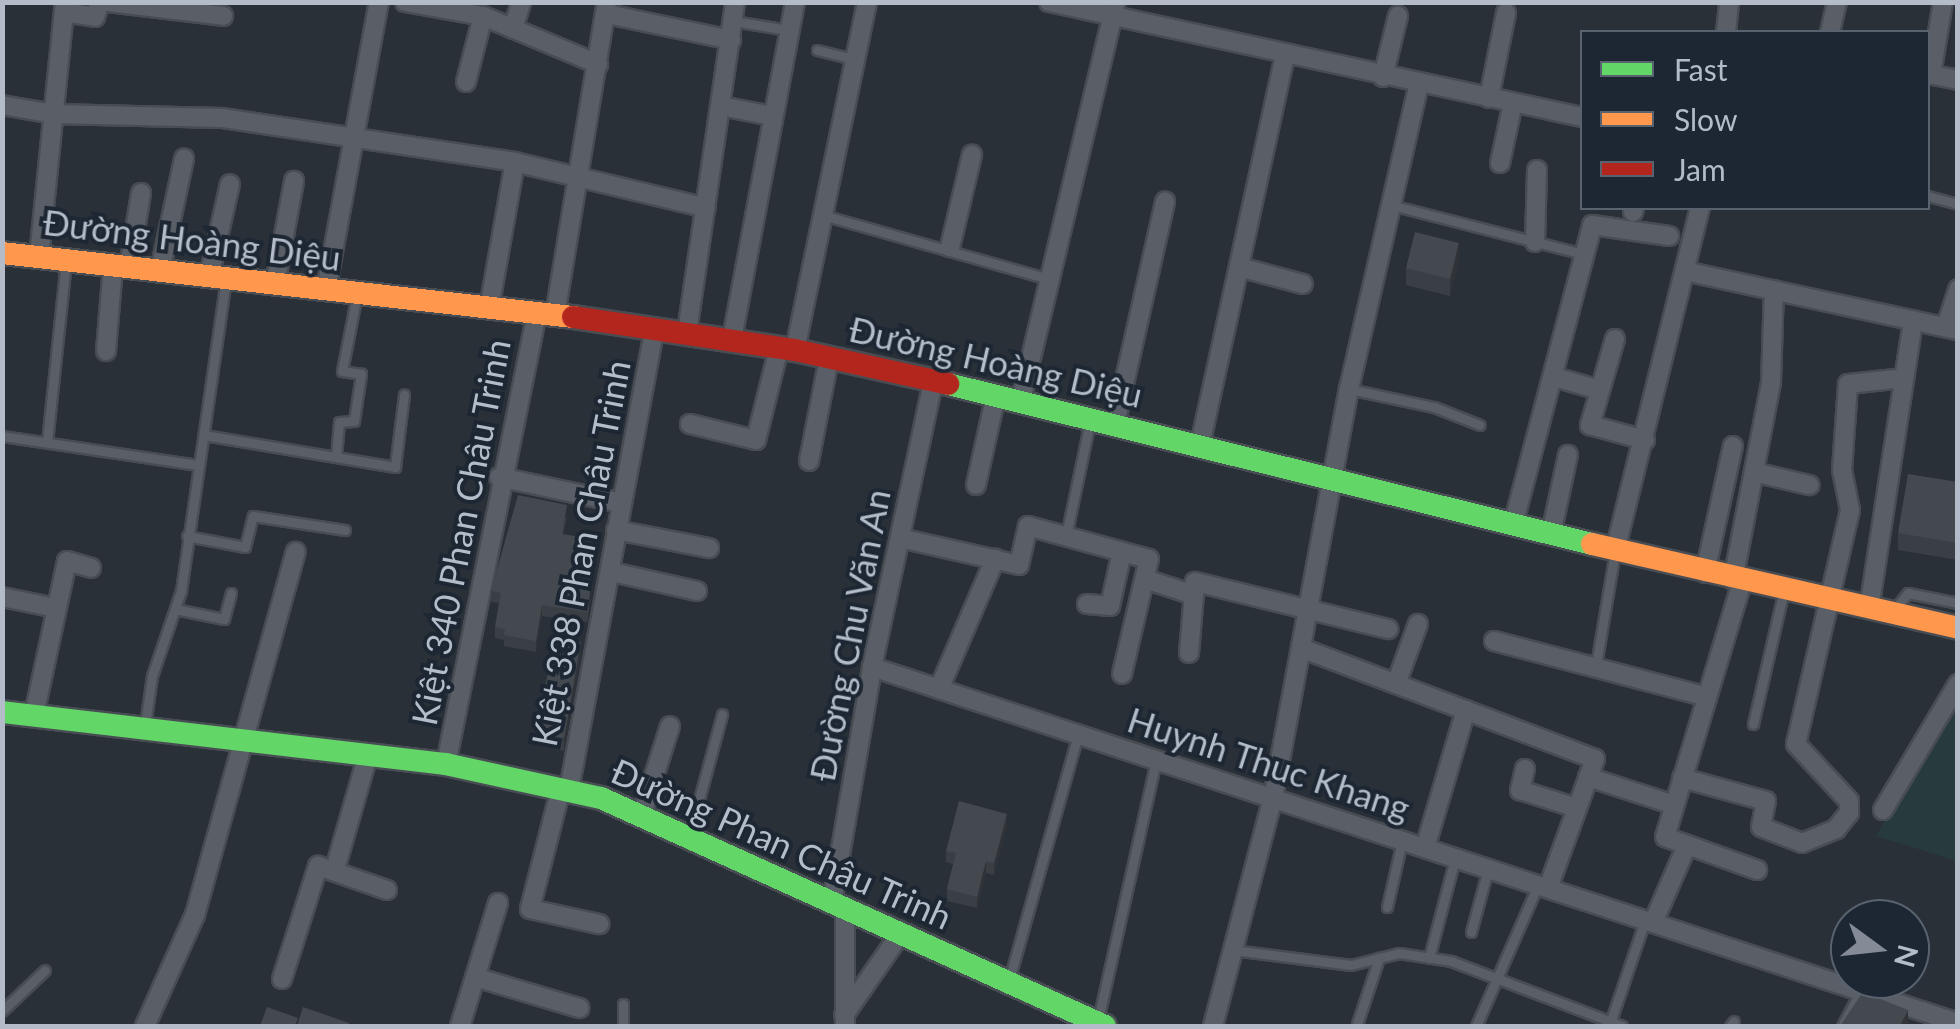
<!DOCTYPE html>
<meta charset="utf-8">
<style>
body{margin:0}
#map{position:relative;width:1960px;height:1029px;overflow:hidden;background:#2a3038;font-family:Lato,sans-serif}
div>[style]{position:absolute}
.green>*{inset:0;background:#273a3e}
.roads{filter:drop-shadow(2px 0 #484c53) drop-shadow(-2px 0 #484c53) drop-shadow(0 2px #484c53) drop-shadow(0 -2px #484c53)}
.lane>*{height:9px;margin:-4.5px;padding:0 4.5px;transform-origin:4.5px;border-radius:4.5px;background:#5a5e66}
.street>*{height:18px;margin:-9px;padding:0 9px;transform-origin:9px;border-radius:9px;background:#5a5e66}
.fast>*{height:22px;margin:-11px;padding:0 11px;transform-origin:11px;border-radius:11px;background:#63d668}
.slow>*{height:22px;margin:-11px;padding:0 11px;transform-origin:11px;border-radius:11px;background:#ff974d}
.jam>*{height:22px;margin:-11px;padding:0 11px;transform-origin:11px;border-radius:11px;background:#b3261e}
.wall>*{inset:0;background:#3a3f45}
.shaded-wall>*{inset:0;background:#303338}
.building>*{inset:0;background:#444950}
span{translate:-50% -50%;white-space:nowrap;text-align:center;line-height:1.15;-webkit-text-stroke:8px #1d2633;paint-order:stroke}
.street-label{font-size:35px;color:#b4bcc9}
.frame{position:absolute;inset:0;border:5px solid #b4bcc9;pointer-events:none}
.legend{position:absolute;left:1580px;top:30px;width:350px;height:180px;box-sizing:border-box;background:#1d2633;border:2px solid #59626f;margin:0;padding:12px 18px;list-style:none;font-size:30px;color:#b4bcc9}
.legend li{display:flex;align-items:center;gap:20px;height:50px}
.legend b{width:50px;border:2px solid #59626f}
.north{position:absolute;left:1830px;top:899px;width:100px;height:100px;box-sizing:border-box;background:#1d2633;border:2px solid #59626f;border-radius:50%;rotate:105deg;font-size:28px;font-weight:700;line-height:40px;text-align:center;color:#b4bcc9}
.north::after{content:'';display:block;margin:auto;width:35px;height:45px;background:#848b96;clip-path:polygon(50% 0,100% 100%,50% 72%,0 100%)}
</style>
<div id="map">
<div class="green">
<div style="clip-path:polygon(1957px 697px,1957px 861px,1876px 836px)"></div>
</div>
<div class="roads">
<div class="lane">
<div style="left:733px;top:21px;width:56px;rotate:9.3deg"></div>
<div style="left:817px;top:50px;width:38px;rotate:14deg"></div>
<div style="left:1928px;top:196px;width:31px;rotate:15deg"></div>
<div style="left:1391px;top:205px;width:198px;rotate:14.3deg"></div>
<div style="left:826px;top:216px;width:232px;rotate:15.8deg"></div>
<div style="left:1349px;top:389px;width:87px;rotate:12deg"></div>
<div style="left:1434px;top:407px;width:49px;rotate:21.4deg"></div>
<div style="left:204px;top:435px;width:194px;rotate:9.5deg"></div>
<div style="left:395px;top:467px;width:73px;rotate:-82.9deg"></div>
<div style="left:2px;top:436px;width:198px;rotate:8.4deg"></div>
<div style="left:47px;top:442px;width:182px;rotate:-84deg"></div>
<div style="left:336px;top:457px;width:35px;rotate:-85deg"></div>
<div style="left:339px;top:422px;width:15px;rotate:-4deg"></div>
<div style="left:354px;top:421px;width:48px;rotate:-81.5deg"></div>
<div style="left:361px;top:374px;width:19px;rotate:-171deg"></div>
<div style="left:342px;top:371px;width:78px;rotate:-79deg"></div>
<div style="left:187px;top:536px;width:59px;rotate:10.7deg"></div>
<div style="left:245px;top:547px;width:32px;rotate:-76deg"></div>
<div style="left:253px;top:516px;width:93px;rotate:8.7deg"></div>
<div style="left:1066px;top:536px;width:117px;rotate:-78.2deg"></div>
<div style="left:175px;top:609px;width:50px;rotate:11.5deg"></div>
<div style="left:224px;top:619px;width:27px;rotate:-75deg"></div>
<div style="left:1894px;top:610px;width:22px;rotate:-51deg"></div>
<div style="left:1908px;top:593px;width:51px;rotate:11.3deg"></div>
<div style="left:1596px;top:665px;width:116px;rotate:-80.5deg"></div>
<div style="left:1753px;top:724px;width:133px;rotate:-77deg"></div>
<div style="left:145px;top:725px;width:49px;rotate:-81.9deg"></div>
<div style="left:152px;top:676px;width:90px;rotate:-71.2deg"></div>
<div style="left:181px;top:591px;width:314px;rotate:-81.8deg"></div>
<div style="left:690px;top:833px;width:123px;rotate:-74.9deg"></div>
<div style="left:1387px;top:907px;width:68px;rotate:-77.2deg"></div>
<div style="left:1471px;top:932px;width:65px;rotate:-74.9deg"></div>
<div style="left:1233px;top:950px;width:119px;rotate:7.2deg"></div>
<div style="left:1351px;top:965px;width:49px;rotate:-14deg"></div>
<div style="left:1399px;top:953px;width:53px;rotate:8.7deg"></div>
<div style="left:1451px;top:961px;width:183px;rotate:20.8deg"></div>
<div style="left:1429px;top:958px;width:103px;rotate:-75.4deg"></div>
<div style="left:1009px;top:980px;width:255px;rotate:-74.3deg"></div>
<div style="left:623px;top:1004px;width:22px;rotate:90deg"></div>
<div style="left:2px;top:1011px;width:59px;rotate:-43.6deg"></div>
<div style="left:1098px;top:1020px;width:266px;rotate:-77.4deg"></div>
<div style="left:1357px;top:1024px;width:70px;rotate:-71.6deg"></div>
<div style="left:1476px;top:1026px;width:154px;rotate:-66.3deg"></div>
<div style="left:1609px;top:1026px;width:112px;rotate:-71.2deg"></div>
<div style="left:1730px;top:1026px;width:6px;rotate:-51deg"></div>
<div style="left:1842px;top:1026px;width:40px;rotate:-62deg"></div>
</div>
<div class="street">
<div style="left:108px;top:2px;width:116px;rotate:6.9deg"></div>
<div style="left:405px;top:2px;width:79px;rotate:10.2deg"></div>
<div style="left:1049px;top:2px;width:545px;rotate:12.18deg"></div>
<div style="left:64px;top:12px;width:31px;rotate:9deg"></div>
<div style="left:95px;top:17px;width:16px;rotate:-72deg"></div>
<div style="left:607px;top:14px;width:127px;rotate:11.8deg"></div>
<div style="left:513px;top:29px;width:28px;rotate:-73deg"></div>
<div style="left:1726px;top:32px;width:30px;rotate:-84deg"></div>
<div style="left:1830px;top:32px;width:31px;rotate:-77deg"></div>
<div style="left:1928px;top:74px;width:31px;rotate:11deg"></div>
<div style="left:1931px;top:75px;width:74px;rotate:-80.7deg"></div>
<div style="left:1383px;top:77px;width:63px;rotate:-76.2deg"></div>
<div style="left:466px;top:82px;width:68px;rotate:-75.6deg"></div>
<div style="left:483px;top:16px;width:125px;rotate:22.7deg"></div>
<div style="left:1489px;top:98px;width:87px;rotate:-78.7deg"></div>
<div style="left:2px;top:105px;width:53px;rotate:9.8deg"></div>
<div style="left:54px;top:114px;width:168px;rotate:1.4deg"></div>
<div style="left:222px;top:118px;width:296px;rotate:8.5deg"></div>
<div style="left:515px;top:162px;width:196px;rotate:13.5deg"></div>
<div style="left:721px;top:106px;width:52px;rotate:11.1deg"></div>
<div style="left:1500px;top:163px;width:61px;rotate:-77.8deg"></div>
<div style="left:1633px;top:212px;width:4px;rotate:-76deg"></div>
<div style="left:1535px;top:242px;width:72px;rotate:-88.4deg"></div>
<div style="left:950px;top:247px;width:95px;rotate:-76.6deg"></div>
<div style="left:39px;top:257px;width:256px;rotate:-84.2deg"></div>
<div style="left:1239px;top:267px;width:66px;rotate:14.9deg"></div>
<div style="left:129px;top:268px;width:76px;rotate:-80.9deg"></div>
<div style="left:160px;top:271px;width:115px;rotate:-77.9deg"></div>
<div style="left:1689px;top:272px;width:275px;rotate:12.2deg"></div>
<div style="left:209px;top:277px;width:95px;rotate:-77.3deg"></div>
<div style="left:275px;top:284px;width:105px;rotate:-79.5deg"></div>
<div style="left:326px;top:290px;width:293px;rotate:-79.6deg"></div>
<div style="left:489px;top:309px;width:149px;rotate:-80deg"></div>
<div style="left:555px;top:315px;width:317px;rotate:-80.6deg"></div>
<div style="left:1946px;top:327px;width:40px;rotate:-72deg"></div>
<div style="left:687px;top:332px;width:333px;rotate:-81.7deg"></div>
<div style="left:732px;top:339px;width:343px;rotate:-79.4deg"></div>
<div style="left:1615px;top:339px;width:90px;rotate:106.2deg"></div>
<div style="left:1590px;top:425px;width:57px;rotate:15.3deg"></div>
<div style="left:795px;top:350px;width:355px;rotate:-78.3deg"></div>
<div style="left:106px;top:351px;width:85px;rotate:-85.3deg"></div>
<div style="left:1554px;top:377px;width:48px;rotate:15.8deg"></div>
<div style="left:1021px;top:400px;width:409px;rotate:-76.6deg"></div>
<div style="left:690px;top:424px;width:68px;rotate:13.6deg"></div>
<div style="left:756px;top:440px;width:95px;rotate:-76deg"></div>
<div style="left:1115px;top:424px;width:228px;rotate:-77.3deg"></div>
<div style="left:1200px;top:445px;width:398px;rotate:-77.7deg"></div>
<div style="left:809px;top:461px;width:105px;rotate:-79deg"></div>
<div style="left:1754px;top:472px;width:57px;rotate:13.3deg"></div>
<div style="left:499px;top:477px;width:125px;rotate:12deg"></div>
<div style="left:976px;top:485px;width:92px;rotate:-77.5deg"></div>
<div style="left:1513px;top:525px;width:310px;rotate:-75.2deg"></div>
<div style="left:1592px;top:225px;width:78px;rotate:8.1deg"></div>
<div style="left:616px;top:530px;width:95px;rotate:11deg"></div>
<div style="left:1551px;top:534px;width:81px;rotate:-77.9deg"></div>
<div style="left:900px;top:538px;width:122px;rotate:12.8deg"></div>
<div style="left:1019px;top:565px;width:40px;rotate:-77deg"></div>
<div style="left:1028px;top:526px;width:125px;rotate:15.3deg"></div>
<div style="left:1149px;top:559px;width:118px;rotate:103.2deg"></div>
<div style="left:1615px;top:551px;width:353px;rotate:-76.1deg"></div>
<div style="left:612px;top:572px;width:87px;rotate:12.6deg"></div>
<div style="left:1705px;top:573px;width:130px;rotate:-77.6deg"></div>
<div style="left:1145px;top:579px;width:52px;rotate:18.1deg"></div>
<div style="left:1733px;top:580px;width:201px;rotate:-79.1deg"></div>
<div style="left:1771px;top:383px;width:93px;rotate:-88.2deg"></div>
<div style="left:1742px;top:582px;width:266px;rotate:106.8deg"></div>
<div style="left:1665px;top:837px;width:98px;rotate:19.7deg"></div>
<div style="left:2px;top:597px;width:55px;rotate:11.5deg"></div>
<div style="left:1087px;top:604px;width:23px;rotate:5deg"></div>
<div style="left:1110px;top:606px;width:55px;rotate:-77.5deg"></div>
<div style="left:1869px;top:609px;width:292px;rotate:-81.3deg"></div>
<div style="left:1494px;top:641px;width:220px;rotate:14.7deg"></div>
<div style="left:1301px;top:648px;width:314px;rotate:20.7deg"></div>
<div style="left:1595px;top:759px;width:137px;rotate:110deg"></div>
<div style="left:1189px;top:653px;width:71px;rotate:-85.2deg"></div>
<div style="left:1195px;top:582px;width:199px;rotate:13.7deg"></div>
<div style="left:872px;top:667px;width:1143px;rotate:18.15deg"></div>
<div style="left:1396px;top:684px;width:64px;rotate:-69.9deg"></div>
<div style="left:939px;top:689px;width:142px;rotate:-66.7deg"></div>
<div style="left:34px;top:715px;width:157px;rotate:-77.9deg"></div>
<div style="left:67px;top:561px;width:25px;rotate:16deg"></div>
<div style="left:446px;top:764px;width:461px;rotate:-78.6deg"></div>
<div style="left:1525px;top:769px;width:22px;rotate:103deg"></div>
<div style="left:1520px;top:790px;width:60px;rotate:17.5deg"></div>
<div style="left:1588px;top:777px;width:90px;rotate:18deg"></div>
<div style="left:1682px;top:778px;width:87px;rotate:15.3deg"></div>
<div style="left:1766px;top:801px;width:26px;rotate:101deg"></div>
<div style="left:1761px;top:827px;width:44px;rotate:21.3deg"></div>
<div style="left:1802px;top:843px;width:37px;rotate:-22deg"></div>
<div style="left:1836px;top:829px;width:21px;rotate:-51deg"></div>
<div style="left:1849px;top:813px;width:12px;rotate:-90deg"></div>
<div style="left:1849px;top:801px;width:78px;rotate:-132.9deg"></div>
<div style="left:1796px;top:744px;width:240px;rotate:-77deg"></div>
<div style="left:1850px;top:510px;width:41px;rotate:-101.3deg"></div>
<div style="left:1842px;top:470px;width:86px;rotate:-86deg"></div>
<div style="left:1848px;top:384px;width:56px;rotate:-6.1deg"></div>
<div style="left:561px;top:788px;width:125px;rotate:104.4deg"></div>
<div style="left:530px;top:909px;width:71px;rotate:12.3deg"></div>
<div style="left:569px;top:790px;width:470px;rotate:-79.5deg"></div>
<div style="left:1883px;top:810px;width:147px;rotate:-59.2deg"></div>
<div style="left:642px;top:814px;width:92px;rotate:-72.3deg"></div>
<div style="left:1425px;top:848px;width:144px;rotate:-73.5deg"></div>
<div style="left:335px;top:869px;width:119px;rotate:-73.9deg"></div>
<div style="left:832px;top:902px;width:238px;rotate:-80.3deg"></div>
<div style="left:872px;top:667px;width:291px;rotate:-77.9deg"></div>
<div style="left:1653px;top:923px;width:85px;rotate:-66.4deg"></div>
<div style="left:475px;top:977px;width:109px;rotate:16.6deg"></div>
<div style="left:282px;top:979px;width:119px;rotate:-72.3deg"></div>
<div style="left:318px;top:866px;width:73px;rotate:19.2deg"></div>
<div style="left:844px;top:1015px;width:100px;rotate:-55.2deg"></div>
<div style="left:145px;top:1026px;width:122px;rotate:-65.8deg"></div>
<div style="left:195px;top:915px;width:377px;rotate:-74.5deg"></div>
<div style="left:460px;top:1026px;width:129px;rotate:-72.8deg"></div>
<div style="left:845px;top:1026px;width:118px;rotate:-90deg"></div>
<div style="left:1213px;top:1026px;width:236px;rotate:-75.3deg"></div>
<div style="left:1273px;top:798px;width:416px;rotate:-79.5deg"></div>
<div style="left:1349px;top:389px;width:313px;rotate:-77.1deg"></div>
</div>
<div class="fast">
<div style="left:948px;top:384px;width:664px;rotate:13.95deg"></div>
<div style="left:2px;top:712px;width:447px;rotate:6.7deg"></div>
<div style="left:446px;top:764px;width:159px;rotate:12.4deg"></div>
<div style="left:601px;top:798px;width:553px;rotate:24.34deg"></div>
</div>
<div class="slow">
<div style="left:2px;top:253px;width:575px;rotate:6.4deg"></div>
<div style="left:1592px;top:544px;width:376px;rotate:12.9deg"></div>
</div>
<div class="jam">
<div style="left:573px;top:317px;width:224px;rotate:8.5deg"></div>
<div style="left:795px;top:350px;width:157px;rotate:12.5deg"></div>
</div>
</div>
<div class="wall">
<div style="clip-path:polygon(1459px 260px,1450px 296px,1406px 285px,1406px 268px)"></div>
<div style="clip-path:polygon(1958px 482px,1958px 560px,1898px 550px,1898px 533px)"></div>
<div style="clip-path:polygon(567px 516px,563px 535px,593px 549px,588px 622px,542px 616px,536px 652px,504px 646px,504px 640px,495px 638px,495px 627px,499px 603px,491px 602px,491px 591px)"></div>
<div style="clip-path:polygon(581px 655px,564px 751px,536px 745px,536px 733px)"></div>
<div style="clip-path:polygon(1007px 825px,994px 875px,986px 873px,977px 908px,947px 901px,947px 889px,953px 864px,946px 862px,946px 851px)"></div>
</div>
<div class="shaded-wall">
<div style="clip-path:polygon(1459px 243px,1459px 260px,1450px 296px,1450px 279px)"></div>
<div style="clip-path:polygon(542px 605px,542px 616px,536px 652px,536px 641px)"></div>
<div style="clip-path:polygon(581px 642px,581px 655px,564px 751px,564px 738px)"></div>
<div style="clip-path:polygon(1007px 814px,1007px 825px,994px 875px,994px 863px)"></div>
<div style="clip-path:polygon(986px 861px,986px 873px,977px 908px,977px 897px)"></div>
<div style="clip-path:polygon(1908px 1010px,1908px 1023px,1906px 1026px,1900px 1026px)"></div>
</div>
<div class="building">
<div style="clip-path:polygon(1415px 232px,1459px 243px,1450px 279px,1406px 268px)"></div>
<div style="clip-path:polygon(1908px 474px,1958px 482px,1958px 543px,1898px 533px)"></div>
<div style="clip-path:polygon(518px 495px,567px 505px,562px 534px,593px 539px,588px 612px,542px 605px,536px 641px,504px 635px,505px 629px,495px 627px,501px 593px,491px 591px)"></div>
<div style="clip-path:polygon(555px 637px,581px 642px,564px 738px,536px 733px)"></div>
<div style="clip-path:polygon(959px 801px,1007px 814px,994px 863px,986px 861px,977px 897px,947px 889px,956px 853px,946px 851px)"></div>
<div style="clip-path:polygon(1863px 992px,1908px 1010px,1900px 1026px,1840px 1026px)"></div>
<div style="clip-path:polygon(267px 1007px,298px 1018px,295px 1026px,260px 1026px)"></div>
<div style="clip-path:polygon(303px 1007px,349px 1023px,348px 1026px,297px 1026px)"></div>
</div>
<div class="street-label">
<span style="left:192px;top:239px;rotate:7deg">Đường Hoàng Diệu</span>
<span style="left:996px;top:361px;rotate:13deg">Đường Hoàng Diệu</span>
<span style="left:460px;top:532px;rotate:-79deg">Kiệt 340 Phan Châu Trinh</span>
<span style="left:580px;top:553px;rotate:-79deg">Kiệt 338 Phan Châu Trinh</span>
<span style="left:849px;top:635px;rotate:-79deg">Đường Chu Văn An</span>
<span style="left:1269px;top:763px;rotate:18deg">Huynh Thuc Khang</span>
<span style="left:782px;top:843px;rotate:24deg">Đường Phan Châu Trinh</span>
</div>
<div class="frame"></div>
<ul class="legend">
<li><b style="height:12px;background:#63d668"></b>Fast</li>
<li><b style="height:12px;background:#ff974d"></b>Slow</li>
<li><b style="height:12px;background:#b3261e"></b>Jam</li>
</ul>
<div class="north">N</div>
</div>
